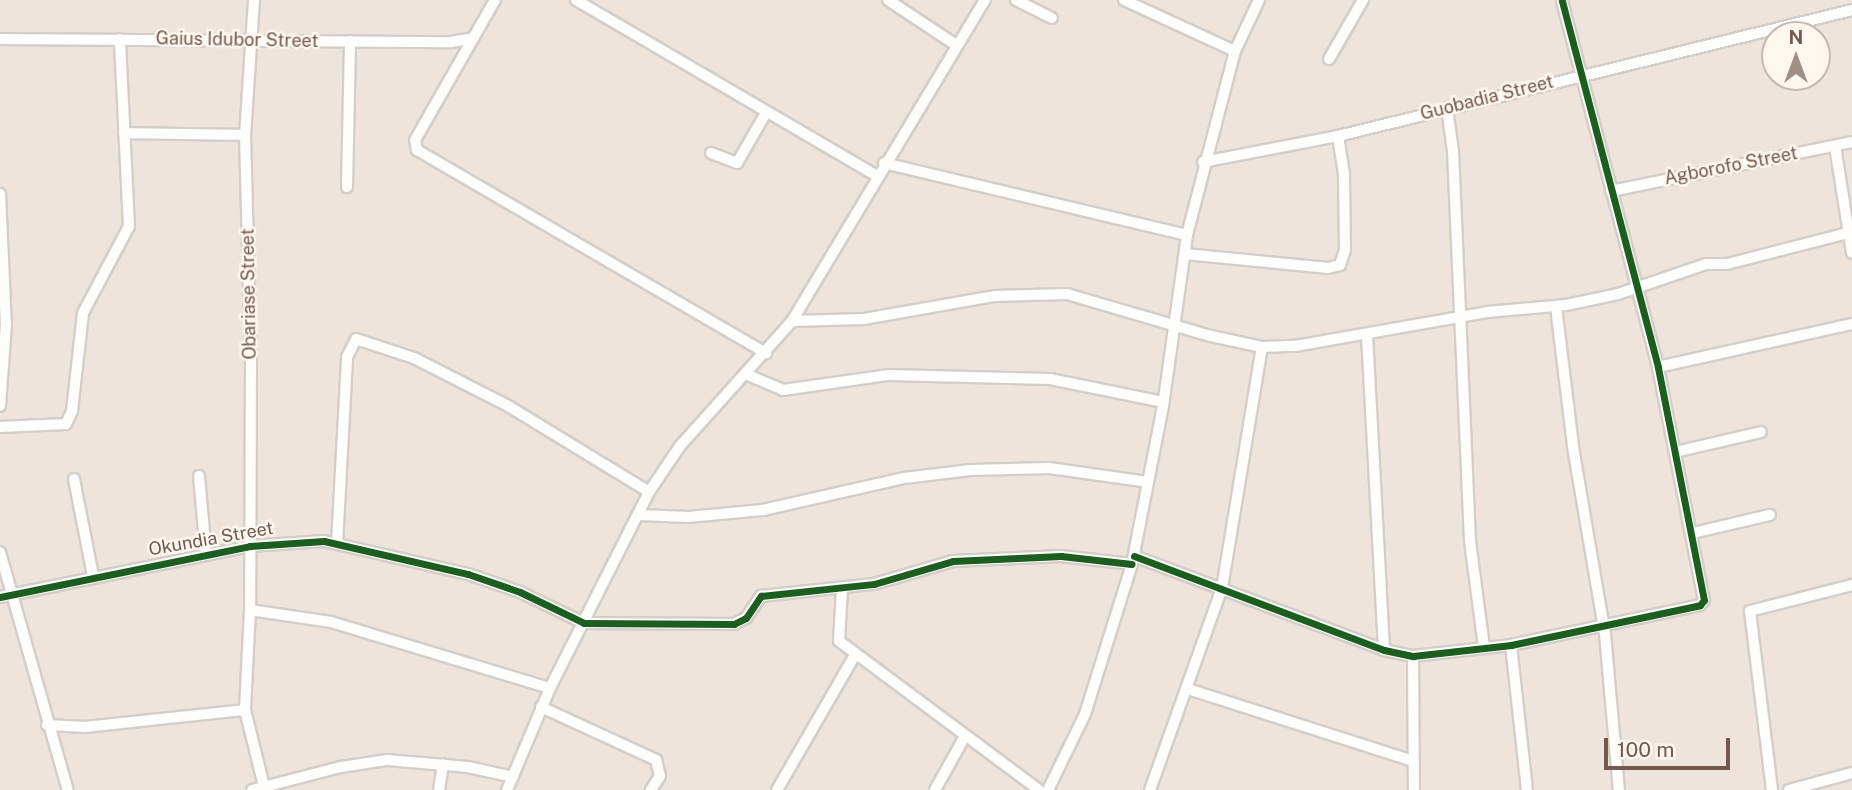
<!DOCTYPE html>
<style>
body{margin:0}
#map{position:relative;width:1852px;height:790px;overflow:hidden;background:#f6f2ee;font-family:"Public Sans",sans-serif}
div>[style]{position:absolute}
.residential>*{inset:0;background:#eee4dc}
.roads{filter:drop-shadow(2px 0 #d4cec9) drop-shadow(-2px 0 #d4cec9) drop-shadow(0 2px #d4cec9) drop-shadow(0 -2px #d4cec9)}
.minor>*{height:10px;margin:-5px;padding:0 5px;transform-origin:5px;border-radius:5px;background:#fefdfc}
.cycleway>*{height:7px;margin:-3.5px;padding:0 3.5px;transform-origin:3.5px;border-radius:3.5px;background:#1b5e20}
span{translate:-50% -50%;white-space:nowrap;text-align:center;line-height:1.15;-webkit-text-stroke:5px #fdf7f0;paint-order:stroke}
.street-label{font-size:18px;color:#725950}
.north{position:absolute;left:1761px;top:21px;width:70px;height:70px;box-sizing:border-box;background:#fdf7f0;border:2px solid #c5b8b0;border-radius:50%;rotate:0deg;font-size:19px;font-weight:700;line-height:28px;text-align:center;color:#725950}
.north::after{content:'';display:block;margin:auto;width:24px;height:32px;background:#a08f87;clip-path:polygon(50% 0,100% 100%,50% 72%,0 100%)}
.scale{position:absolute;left:1604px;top:738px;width:126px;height:32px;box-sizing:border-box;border:4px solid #725950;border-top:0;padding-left:9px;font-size:21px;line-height:24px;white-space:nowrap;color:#725950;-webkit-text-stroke:5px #fdf7f0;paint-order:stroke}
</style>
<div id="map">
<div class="residential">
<div style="clip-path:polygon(evenodd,0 0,1852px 0,1852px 790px,0 790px,0 0,1775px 35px,1817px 35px,1817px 77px,1775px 77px,1775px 35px)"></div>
</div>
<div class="roads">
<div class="minor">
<div style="left:254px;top:0;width:135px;rotate:93.8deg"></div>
<div style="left:245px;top:135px;width:223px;rotate:88.5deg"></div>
<div style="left:251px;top:358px;width:252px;rotate:90.2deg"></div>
<div style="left:250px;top:610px;width:100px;rotate:92.9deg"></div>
<div style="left:245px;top:710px;width:78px;rotate:76deg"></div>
<div style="left:495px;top:0;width:161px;rotate:119.7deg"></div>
<div style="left:415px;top:140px;width:10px;rotate:79deg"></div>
<div style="left:417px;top:150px;width:404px;rotate:30.2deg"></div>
<div style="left:576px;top:0;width:347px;rotate:30.3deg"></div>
<div style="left:888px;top:0;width:82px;rotate:33.5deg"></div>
<div style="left:1016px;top:0;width:40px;rotate:26.6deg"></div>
<div style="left:1124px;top:0;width:122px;rotate:24.7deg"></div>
<div style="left:0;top:39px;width:451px;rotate:0.4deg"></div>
<div style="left:451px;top:42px;width:23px;rotate:-10deg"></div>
<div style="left:1329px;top:59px;width:68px;rotate:-60deg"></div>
<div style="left:1447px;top:108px;width:43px;rotate:82.1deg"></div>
<div style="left:1453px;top:151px;width:390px;rotate:87.5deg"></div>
<div style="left:1470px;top:541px;width:108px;rotate:82.5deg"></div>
<div style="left:124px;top:133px;width:121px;rotate:0.9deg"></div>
<div style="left:1835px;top:146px;width:108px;rotate:81deg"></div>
<div style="left:711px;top:153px;width:28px;rotate:21deg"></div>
<div style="left:737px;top:163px;width:58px;rotate:-59.9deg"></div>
<div style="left:1203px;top:162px;width:137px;rotate:-10.9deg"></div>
<div style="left:1338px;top:136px;width:529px;rotate:-13.77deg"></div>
<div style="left:884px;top:163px;width:311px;rotate:13.4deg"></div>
<div style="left:347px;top:187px;width:146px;rotate:-88.8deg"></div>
<div style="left:1611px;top:191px;width:246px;rotate:-11.5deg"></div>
<div style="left:0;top:194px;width:130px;rotate:87.4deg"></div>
<div style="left:6px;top:324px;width:82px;rotate:94.2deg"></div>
<div style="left:1185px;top:254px;width:144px;rotate:5.6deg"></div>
<div style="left:1328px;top:268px;width:12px;rotate:-14deg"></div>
<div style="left:1340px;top:265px;width:16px;rotate:-72deg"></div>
<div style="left:1345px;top:250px;width:76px;rotate:-90.8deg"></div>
<div style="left:1344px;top:174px;width:38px;rotate:-99deg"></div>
<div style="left:1556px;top:307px;width:147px;rotate:83deg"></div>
<div style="left:1574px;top:453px;width:184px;rotate:80.3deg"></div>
<div style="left:1605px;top:634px;width:157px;rotate:84.9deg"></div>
<div style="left:792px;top:321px;width:72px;rotate:-1.6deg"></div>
<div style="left:864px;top:319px;width:133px;rotate:-10deg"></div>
<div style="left:995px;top:296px;width:72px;rotate:-1.6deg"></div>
<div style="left:1067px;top:294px;width:150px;rotate:16.3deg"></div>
<div style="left:1211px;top:336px;width:52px;rotate:12.2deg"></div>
<div style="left:1262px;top:347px;width:33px;rotate:-2deg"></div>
<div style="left:1295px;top:346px;width:195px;rotate:-10deg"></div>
<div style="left:1487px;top:312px;width:79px;rotate:-5.1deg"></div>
<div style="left:1566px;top:305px;width:53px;rotate:-11.9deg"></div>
<div style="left:1618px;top:294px;width:93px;rotate:-18.8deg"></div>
<div style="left:1706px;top:264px;width:21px"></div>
<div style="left:1727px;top:264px;width:125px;rotate:-14.4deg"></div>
<div style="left:1367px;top:335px;width:315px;rotate:86.9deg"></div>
<div style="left:1658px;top:367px;width:199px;rotate:-12.5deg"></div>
<div style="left:748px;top:375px;width:38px;rotate:23deg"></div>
<div style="left:783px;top:390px;width:107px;rotate:-8.1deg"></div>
<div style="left:889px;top:375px;width:161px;rotate:1.4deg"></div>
<div style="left:1050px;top:379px;width:115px;rotate:11.5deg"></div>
<div style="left:0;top:427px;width:66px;rotate:-2.6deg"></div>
<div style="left:66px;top:424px;width:14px;rotate:-65deg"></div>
<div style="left:72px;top:411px;width:99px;rotate:-83.6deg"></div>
<div style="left:83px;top:313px;width:98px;rotate:-62.1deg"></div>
<div style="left:129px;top:226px;width:187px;rotate:-92.8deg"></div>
<div style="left:1675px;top:452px;width:88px;rotate:-13.1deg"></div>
<div style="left:199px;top:476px;width:79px;rotate:84.9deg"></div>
<div style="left:74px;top:479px;width:99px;rotate:78.9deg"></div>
<div style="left:639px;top:515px;width:49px;rotate:2.3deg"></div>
<div style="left:688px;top:517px;width:75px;rotate:-5.3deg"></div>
<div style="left:763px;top:510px;width:145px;rotate:-12.8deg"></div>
<div style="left:904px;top:478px;width:67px;rotate:-6.8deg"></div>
<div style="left:971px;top:470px;width:78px;rotate:-1.5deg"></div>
<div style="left:1049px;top:468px;width:100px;rotate:8deg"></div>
<div style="left:1693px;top:533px;width:79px;rotate:-13.2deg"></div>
<div style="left:337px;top:544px;width:187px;rotate:-86.9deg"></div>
<div style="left:347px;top:357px;width:20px;rotate:-63deg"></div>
<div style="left:356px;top:339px;width:61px;rotate:18.1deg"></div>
<div style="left:414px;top:358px;width:108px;rotate:27deg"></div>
<div style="left:510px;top:407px;width:163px;rotate:31.4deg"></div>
<div style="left:0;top:552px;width:248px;rotate:74.1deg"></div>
<div style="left:1134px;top:556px;width:267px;rotate:20.6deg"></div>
<div style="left:1384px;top:650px;width:30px;rotate:12deg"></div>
<div style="left:1413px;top:656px;width:99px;rotate:-6.4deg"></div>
<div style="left:1511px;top:645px;width:193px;rotate:-11.9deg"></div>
<div style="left:1700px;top:605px;width:6px;rotate:-51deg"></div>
<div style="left:1704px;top:600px;width:237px;rotate:-101.2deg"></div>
<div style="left:1658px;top:367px;width:379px;rotate:-104.7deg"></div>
<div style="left:842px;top:589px;width:52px;rotate:93.3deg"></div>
<div style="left:839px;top:641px;width:249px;rotate:36.7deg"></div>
<div style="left:0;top:597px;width:255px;rotate:-11.5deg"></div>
<div style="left:250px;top:546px;width:74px;rotate:-3.9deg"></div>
<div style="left:324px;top:541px;width:148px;rotate:12.9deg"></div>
<div style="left:468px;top:574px;width:55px;rotate:19.1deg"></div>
<div style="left:520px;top:592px;width:71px;rotate:25.8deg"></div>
<div style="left:584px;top:623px;width:150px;rotate:0.4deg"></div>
<div style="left:734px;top:624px;width:13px;rotate:-27deg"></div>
<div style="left:746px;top:618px;width:27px;rotate:-56deg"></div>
<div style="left:761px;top:596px;width:114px;rotate:-6.1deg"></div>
<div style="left:874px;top:584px;width:82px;rotate:-16.2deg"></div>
<div style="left:953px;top:561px;width:108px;rotate:-2.7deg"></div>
<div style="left:1061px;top:556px;width:71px;rotate:6.4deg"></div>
<div style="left:250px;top:610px;width:82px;rotate:8.4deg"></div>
<div style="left:331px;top:622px;width:229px;rotate:16.8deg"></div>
<div style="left:1511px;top:645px;width:146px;rotate:83.7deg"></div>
<div style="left:1413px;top:656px;width:134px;rotate:89.6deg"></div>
<div style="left:1188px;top:689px;width:234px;rotate:17.7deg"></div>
<div style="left:541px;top:707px;width:127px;rotate:24.7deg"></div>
<div style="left:656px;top:760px;width:16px;rotate:76deg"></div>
<div style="left:660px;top:776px;width:17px;rotate:123deg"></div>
<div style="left:47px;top:725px;width:38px;rotate:3deg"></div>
<div style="left:85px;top:727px;width:161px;rotate:-6.1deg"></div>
<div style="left:252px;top:790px;width:92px;rotate:-14.5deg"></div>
<div style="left:341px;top:767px;width:47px;rotate:-8.7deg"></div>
<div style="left:387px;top:760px;width:81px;rotate:4.9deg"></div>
<div style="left:468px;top:767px;width:46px;rotate:12.5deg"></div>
<div style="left:439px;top:790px;width:26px;rotate:-81deg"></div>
<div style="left:507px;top:790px;width:111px;rotate:-67.1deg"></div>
<div style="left:550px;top:688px;width:220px;rotate:-63.2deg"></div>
<div style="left:649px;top:492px;width:55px;rotate:-56deg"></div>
<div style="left:680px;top:446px;width:168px;rotate:-48.1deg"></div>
<div style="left:792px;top:321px;width:375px;rotate:-59deg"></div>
<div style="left:777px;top:790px;width:156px;rotate:-60deg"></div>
<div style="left:935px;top:790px;width:60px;rotate:-60.9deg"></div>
<div style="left:1048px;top:790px;width:85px;rotate:-64deg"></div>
<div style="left:1085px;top:714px;width:157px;rotate:-72.6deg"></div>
<div style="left:1132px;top:564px;width:161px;rotate:-78.9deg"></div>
<div style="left:1163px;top:406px;width:173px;rotate:-82deg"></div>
<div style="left:1187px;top:235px;width:190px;rotate:-75.4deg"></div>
<div style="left:1235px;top:51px;width:56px;rotate:-64.8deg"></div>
<div style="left:1150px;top:790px;width:214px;rotate:-70.4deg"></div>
<div style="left:1222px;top:588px;width:244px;rotate:-80.6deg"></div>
<div style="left:1772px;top:790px;width:180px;rotate:-97deg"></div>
<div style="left:1750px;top:611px;width:105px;rotate:-14.3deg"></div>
<div style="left:1789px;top:790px;width:65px;rotate:-15.1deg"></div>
</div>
</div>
<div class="cycleway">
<div style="left:1134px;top:556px;width:267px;rotate:20.6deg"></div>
<div style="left:1384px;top:650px;width:30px;rotate:12deg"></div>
<div style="left:1413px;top:656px;width:99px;rotate:-6.4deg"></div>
<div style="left:1511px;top:645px;width:193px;rotate:-11.9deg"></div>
<div style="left:1700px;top:605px;width:6px;rotate:-51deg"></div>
<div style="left:1704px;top:600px;width:237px;rotate:-101.2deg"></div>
<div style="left:1658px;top:367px;width:379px;rotate:-104.7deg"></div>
<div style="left:0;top:597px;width:255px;rotate:-11.5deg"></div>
<div style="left:250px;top:546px;width:74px;rotate:-3.9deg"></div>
<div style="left:324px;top:541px;width:148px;rotate:12.9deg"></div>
<div style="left:468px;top:574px;width:55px;rotate:19.1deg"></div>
<div style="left:520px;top:592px;width:71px;rotate:25.8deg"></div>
<div style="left:584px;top:623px;width:150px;rotate:0.4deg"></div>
<div style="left:734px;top:624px;width:13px;rotate:-27deg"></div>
<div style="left:746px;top:618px;width:27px;rotate:-56deg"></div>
<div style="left:761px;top:596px;width:114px;rotate:-6.1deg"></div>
<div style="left:874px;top:584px;width:82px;rotate:-16.2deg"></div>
<div style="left:953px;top:561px;width:108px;rotate:-2.7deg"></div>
<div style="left:1061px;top:556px;width:71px;rotate:6.4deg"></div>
</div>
<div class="street-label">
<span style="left:237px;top:40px;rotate:1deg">Gaius Idubor Street</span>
<span style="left:1487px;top:98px;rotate:-14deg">Guobadia Street</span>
<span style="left:1731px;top:166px;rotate:-11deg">Agborofo Street</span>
<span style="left:249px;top:294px;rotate:-91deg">Obariase Street</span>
<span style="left:211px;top:539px;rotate:-10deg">Okundia Street</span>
</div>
<div class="north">N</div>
<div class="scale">100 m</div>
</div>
